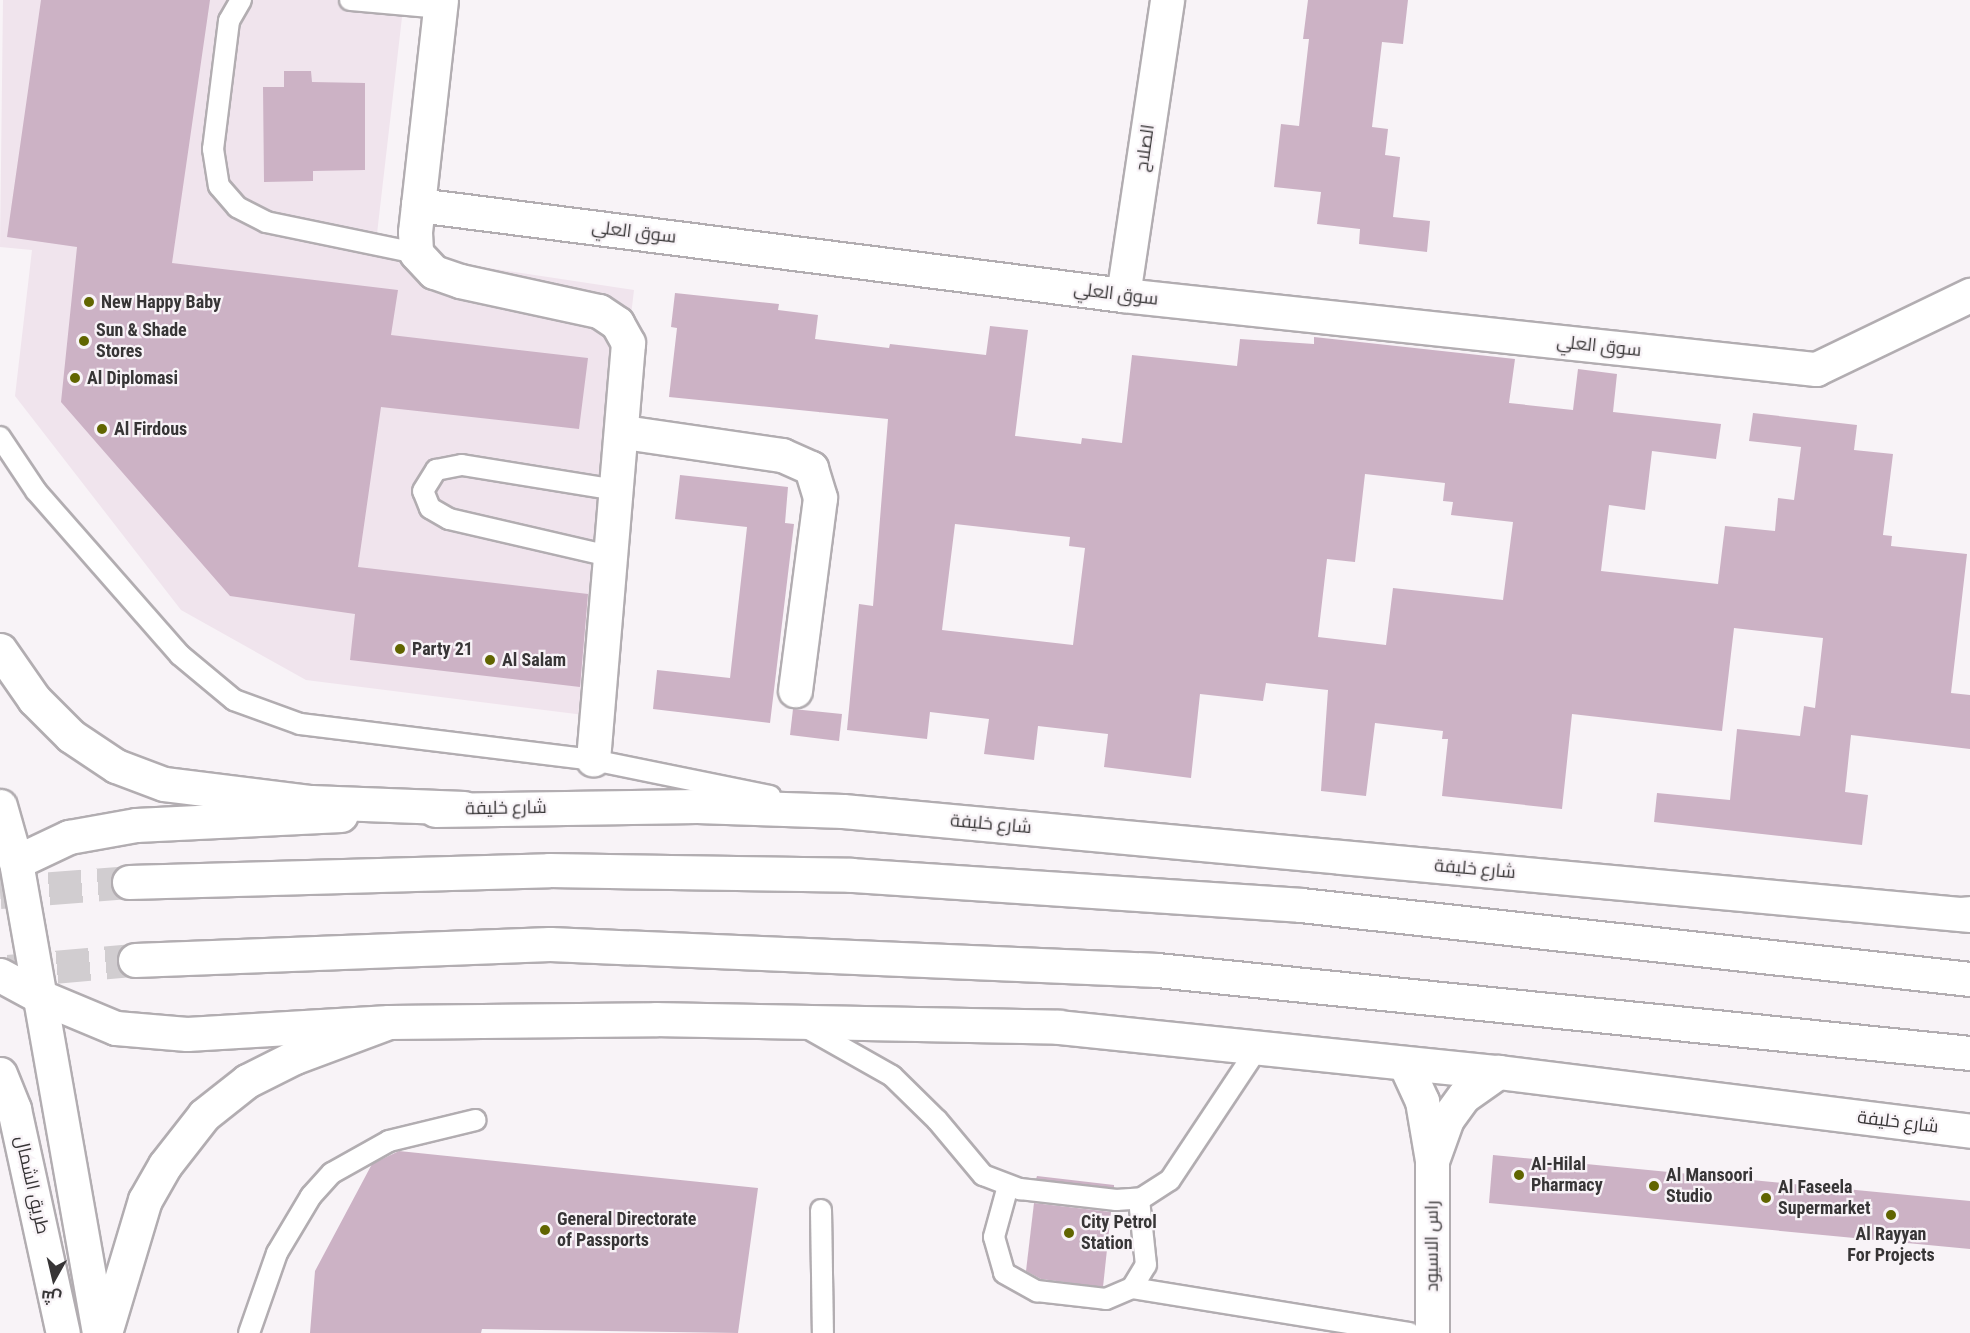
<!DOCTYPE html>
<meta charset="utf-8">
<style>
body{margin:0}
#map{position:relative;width:1970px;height:1333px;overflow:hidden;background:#f8f3f7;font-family:"Roboto Condensed",Cairo,sans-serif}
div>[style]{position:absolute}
.built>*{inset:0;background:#f0e4ed}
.building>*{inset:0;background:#ccb2c5}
.primary-tunnel>*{height:33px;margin-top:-16.5px;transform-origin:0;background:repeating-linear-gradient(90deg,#d1cdd0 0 33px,transparent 0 49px)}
.roads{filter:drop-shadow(2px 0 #b2adb1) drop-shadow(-2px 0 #b2adb1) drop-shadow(0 2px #b2adb1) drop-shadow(0 -2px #b2adb1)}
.service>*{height:20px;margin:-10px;padding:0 10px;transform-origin:10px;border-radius:10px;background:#fff}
.minor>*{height:33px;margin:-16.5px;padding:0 16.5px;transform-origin:16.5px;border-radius:16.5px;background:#fff}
.tertiary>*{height:33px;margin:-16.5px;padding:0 16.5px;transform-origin:16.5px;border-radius:16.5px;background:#fff}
.secondary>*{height:33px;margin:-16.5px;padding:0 16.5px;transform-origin:16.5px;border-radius:16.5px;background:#fff}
.primary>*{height:33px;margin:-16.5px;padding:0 16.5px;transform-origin:16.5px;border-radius:16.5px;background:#fff}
.dots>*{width:16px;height:16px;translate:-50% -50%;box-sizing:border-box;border:3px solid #f8f3f7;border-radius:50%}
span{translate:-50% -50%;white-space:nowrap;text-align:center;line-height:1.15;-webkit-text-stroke:4.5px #f8f3f7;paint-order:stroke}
.street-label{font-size:18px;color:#373536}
.poi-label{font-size:18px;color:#373536;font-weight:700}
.left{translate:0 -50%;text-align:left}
.north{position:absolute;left:24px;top:1249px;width:60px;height:60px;-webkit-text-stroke:4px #f8f3f7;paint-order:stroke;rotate:188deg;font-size:16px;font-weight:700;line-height:24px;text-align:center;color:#373536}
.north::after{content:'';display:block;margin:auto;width:21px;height:27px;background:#373536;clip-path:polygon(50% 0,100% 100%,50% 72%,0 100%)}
</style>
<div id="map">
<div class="built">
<div style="clip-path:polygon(3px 0,404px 0,375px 251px,634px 290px,584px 715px,306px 680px,181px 610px,15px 396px,32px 250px,0 247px)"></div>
</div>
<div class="building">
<div style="clip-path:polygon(41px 0,210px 0,172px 263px,398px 290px,391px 335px,588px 358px,579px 429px,381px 407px,358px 567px,588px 594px,580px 687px,350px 660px,355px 614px,230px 596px,61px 402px,77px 247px,7px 237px)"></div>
<div style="clip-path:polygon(1308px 0,1408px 0,1403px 44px,1382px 42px,1372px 127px,1388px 129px,1385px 155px,1400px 157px,1393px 217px,1430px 221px,1427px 252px,1359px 244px,1360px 229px,1317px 224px,1321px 192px,1274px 187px,1281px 124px,1299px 126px,1309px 39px,1303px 39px)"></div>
<div style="clip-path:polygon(284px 71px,311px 71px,312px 82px,365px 83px,365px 170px,313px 171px,313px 181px,264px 182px,263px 87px,284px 87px)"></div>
<div style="clip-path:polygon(evenodd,675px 293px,779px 304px,778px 310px,818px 315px,815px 339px,889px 348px,890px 344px,986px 355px,990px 326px,1028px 330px,1015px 436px,1081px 444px,1082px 438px,1122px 443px,1132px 355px,1237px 366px,1240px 339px,1314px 344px,1314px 337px,1515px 359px,1509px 403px,1573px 410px,1578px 369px,1617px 374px,1613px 412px,1721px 424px,1716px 459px,1652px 451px,1645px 510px,1609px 505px,1601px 571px,1718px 584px,1725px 526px,1775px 531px,1778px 498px,1794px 500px,1801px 447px,1749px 441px,1753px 413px,1857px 425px,1854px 450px,1893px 454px,1883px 535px,1892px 536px,1891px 546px,1967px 554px,1951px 693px,1970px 695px,1970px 749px,1851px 735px,1845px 792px,1868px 795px,1862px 845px,1654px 822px,1657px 793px,1730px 800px,1737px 729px,1800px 736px,1804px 706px,1815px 708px,1823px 638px,1734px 628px,1722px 731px,1572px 714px,1562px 809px,1442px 796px,1448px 739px,1442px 739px,1443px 731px,1375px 723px,1366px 796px,1321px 791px,1328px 690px,1266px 683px,1263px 701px,1200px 694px,1191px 778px,1104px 767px,1108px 734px,1038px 726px,1034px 760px,984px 754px,989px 719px,930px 712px,927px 739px,847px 730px,859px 604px,873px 606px,888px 419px,669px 397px,677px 328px,671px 327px,675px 293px,1365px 474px,1445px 483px,1443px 501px,1453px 502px,1451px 515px,1513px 522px,1503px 600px,1393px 588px,1386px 645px,1318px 637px,1327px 559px,1355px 562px,1365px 474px,675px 293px,955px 524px,1070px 537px,1069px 546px,1085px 548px,1073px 645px,942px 630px,955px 524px)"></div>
<div style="clip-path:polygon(680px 475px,788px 487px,785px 523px,794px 524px,770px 723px,653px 709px,657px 670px,730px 678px,747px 527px,675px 519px)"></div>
<div style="clip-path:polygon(793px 709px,842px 714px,839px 741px,790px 735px)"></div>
<div style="clip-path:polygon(399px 1151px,758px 1188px,738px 1333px,482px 1329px,481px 1333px,310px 1333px,315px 1271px,372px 1164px)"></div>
<div style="clip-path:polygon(1493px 1155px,1970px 1201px,1970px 1249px,1489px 1203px)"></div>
<div style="clip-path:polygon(1037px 1176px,1114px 1185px,1114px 1188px,1036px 1179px)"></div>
<div style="clip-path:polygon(1034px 1203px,1111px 1212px,1103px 1287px,1041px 1279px,1026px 1271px)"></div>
</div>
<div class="primary-tunnel">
<div style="left:0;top:892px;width:129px;rotate:-4.4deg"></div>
<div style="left:8px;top:971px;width:127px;rotate:-5deg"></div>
</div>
<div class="roads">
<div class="service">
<div style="left:241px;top:0;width:24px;rotate:120deg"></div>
<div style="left:229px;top:21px;width:129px;rotate:97.1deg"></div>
<div style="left:213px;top:149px;width:37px;rotate:81deg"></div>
<div style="left:219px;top:186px;width:28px;rotate:49deg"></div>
<div style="left:237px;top:207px;width:33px;rotate:27deg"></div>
<div style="left:266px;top:222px;width:153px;rotate:11.7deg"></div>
<div style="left:350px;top:0;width:90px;rotate:5.1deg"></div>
<div style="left:0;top:437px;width:65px;rotate:56.3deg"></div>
<div style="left:36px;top:491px;width:218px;rotate:48.7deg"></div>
<div style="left:180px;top:655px;width:70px;rotate:39.8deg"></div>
<div style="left:234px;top:700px;width:70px;rotate:20deg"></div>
<div style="left:300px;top:724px;width:295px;rotate:7deg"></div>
<div style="left:593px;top:760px;width:181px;rotate:11.5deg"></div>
<div style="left:609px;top:556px;width:164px;rotate:-167deg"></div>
<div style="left:449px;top:519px;width:22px;rotate:-150deg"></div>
<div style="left:430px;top:508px;width:18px;rotate:-112deg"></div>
<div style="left:423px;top:491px;width:25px;rotate:-58deg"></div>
<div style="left:436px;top:470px;width:26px;rotate:-11deg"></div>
<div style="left:462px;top:465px;width:157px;rotate:9.2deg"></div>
<div style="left:809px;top:1029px;width:95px;rotate:29.5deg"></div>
<div style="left:892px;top:1076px;width:63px;rotate:44.4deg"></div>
<div style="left:937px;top:1120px;width:72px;rotate:50.1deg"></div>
<div style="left:983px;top:1175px;width:40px;rotate:21deg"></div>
<div style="left:1020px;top:1189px;width:97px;rotate:6.5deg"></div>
<div style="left:1116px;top:1200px;width:26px;rotate:-4deg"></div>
<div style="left:1142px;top:1198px;width:33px;rotate:-33deg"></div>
<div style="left:1170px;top:1180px;width:161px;rotate:-56.4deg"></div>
<div style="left:1008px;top:1186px;width:53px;rotate:105.4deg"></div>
<div style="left:994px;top:1237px;width:37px;rotate:74deg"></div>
<div style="left:1004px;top:1273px;width:38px;rotate:29deg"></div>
<div style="left:1037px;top:1291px;width:69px;rotate:6.6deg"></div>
<div style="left:1106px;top:1299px;width:28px;rotate:-23deg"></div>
<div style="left:1132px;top:1288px;width:27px;rotate:-59deg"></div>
<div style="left:1146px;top:1265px;width:66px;rotate:-96.1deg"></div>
<div style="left:821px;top:1210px;width:123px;rotate:89.1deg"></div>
<div style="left:1132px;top:1288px;width:281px;rotate:9.2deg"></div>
<div style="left:249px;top:1333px;width:85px;rotate:-70.7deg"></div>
<div style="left:277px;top:1253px;width:66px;rotate:-59.2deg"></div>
<div style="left:311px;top:1196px;width:31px;rotate:-48deg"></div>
<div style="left:332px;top:1173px;width:65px;rotate:-29.3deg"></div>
<div style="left:389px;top:1141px;width:89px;rotate:-13.6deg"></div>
</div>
<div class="minor">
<div style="left:441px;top:0;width:233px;rotate:96.4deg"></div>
<div style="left:415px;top:232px;width:21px;rotate:87deg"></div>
<div style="left:416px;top:253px;width:26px;rotate:47deg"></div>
<div style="left:434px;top:272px;width:28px;rotate:19deg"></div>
<div style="left:460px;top:281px;width:142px;rotate:12.2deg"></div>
<div style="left:599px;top:311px;width:22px;rotate:34deg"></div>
<div style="left:617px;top:323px;width:23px;rotate:61deg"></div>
<div style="left:628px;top:343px;width:418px;rotate:94.8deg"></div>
<div style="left:418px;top:205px;width:711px;rotate:7.28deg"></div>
<div style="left:1123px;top:295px;width:697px;rotate:6.1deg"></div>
<div style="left:1816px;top:369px;width:171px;rotate:-25.7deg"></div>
<div style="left:1123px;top:295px;width:298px;rotate:-81.5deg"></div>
<div style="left:624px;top:432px;width:160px;rotate:8.3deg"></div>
<div style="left:782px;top:455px;width:32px;rotate:24deg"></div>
<div style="left:811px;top:468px;width:31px;rotate:73deg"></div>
<div style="left:820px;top:498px;width:194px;rotate:97.4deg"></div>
<div style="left:435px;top:810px;width:262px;rotate:-0.9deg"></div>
<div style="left:697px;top:806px;width:146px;rotate:2deg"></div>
<div style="left:843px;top:811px;width:1132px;rotate:5.27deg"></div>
<div style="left:16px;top:862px;width:59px;rotate:-25.3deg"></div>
<div style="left:69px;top:837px;width:68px;rotate:-10.2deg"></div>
<div style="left:136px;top:825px;width:205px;rotate:-2.8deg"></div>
<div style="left:39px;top:996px;width:83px;rotate:22.6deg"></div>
<div style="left:116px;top:1028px;width:71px;rotate:4.8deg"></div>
<div style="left:187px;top:1034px;width:202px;rotate:-3.4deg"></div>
<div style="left:389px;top:1022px;width:267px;rotate:-0.6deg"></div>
<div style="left:656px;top:1019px;width:403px;rotate:1.1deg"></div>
<div style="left:1059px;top:1027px;width:441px;rotate:5.9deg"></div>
<div style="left:1498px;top:1072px;width:476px;rotate:7.1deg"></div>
<div style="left:1405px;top:1064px;width:41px;rotate:65.3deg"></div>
<div style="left:1422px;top:1101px;width:60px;rotate:80.4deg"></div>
<div style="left:1432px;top:1160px;width:173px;rotate:90deg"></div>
<div style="left:1433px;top:1158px;width:41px;rotate:-70.3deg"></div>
<div style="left:1447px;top:1119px;width:29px;rotate:-54deg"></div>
<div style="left:1464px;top:1096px;width:42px;rotate:-35.2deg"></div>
</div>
<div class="tertiary">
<div style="left:1961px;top:914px;width:9px;rotate:-6deg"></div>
</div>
<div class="secondary">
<div style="left:0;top:650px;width:60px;rotate:55.2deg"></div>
<div style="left:34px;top:699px;width:52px;rotate:45deg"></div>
<div style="left:71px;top:736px;width:54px;rotate:33.7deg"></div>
<div style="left:116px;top:766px;width:51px;rotate:20.6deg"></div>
<div style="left:164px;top:784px;width:148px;rotate:7deg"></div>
<div style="left:311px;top:802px;width:153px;rotate:2.2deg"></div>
<div style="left:0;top:806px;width:58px;rotate:74.1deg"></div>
<div style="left:16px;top:862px;width:478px;rotate:80deg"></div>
<div style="left:0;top:975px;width:44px;rotate:28.3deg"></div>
<div style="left:0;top:1074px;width:38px;rotate:68deg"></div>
<div style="left:14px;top:1109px;width:229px;rotate:77.7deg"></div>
<div style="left:105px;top:1333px;width:139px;rotate:-73.3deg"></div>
<div style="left:145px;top:1200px;width:40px;rotate:-60.3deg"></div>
<div style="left:165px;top:1165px;width:63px;rotate:-52deg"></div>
<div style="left:204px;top:1115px;width:55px;rotate:-38.3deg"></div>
<div style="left:247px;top:1081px;width:54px;rotate:-26.6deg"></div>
<div style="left:295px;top:1057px;width:100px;rotate:-20.4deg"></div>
</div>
<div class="primary">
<div style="left:129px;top:882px;width:420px;rotate:-1.6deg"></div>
<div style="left:549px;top:870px;width:302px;rotate:0.9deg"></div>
<div style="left:851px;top:875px;width:451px;rotate:3.8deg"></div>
<div style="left:1301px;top:905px;width:673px;rotate:6.31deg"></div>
<div style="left:135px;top:960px;width:415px;rotate:-2.2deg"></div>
<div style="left:550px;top:944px;width:608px;rotate:2.45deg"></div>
<div style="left:1157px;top:970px;width:817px;rotate:5.83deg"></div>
</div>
</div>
<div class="dots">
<div style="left:89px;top:302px;background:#616500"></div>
<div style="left:84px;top:341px;background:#616500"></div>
<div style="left:75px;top:378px;background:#616500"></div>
<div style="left:102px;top:429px;background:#616500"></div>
<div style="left:400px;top:649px;background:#616500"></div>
<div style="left:490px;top:660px;background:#616500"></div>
<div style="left:1519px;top:1175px;background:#616500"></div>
<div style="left:1654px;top:1186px;background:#616500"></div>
<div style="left:1766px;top:1198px;background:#616500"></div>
<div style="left:1891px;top:1215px;background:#616500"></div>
<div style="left:545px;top:1230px;background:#616500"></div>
<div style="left:1069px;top:1233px;background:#616500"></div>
</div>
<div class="street-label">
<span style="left:1145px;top:148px;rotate:-82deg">الصلاح</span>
<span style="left:634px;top:232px;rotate:7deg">سوق العلي</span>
<span style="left:1116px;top:294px;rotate:7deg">سوق العلي</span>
<span style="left:1599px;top:346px;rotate:6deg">سوق العلي</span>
<span style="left:506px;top:808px;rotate:-1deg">شارع خليفة</span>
<span style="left:991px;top:824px;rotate:5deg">شارع خليفة</span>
<span style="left:1475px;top:869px;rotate:5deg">شارع خليفة</span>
<span style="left:1898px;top:1122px;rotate:7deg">شارع خليفة</span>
<span style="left:32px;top:1185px;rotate:77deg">طريق الشمال</span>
<span style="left:1432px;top:1246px;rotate:-90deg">راس الاسيود</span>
</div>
<div class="poi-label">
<span class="left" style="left:101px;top:302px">New Happy Baby</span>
<span class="left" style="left:96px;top:341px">Sun &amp; Shade<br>Stores</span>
<span class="left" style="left:87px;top:378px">Al Diplomasi</span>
<span class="left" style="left:114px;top:429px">Al Firdous</span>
<span class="left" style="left:412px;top:649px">Party 21</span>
<span class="left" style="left:502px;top:660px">Al Salam</span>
<span class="left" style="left:1531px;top:1175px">Al-Hilal<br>Pharmacy</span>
<span class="left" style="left:1666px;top:1186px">Al Mansoori<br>Studio</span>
<span class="left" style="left:1778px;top:1198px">Al Faseela<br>Supermarket</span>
<span class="left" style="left:557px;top:1230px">General Directorate<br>of Passports</span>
<span class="left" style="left:1081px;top:1233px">City Petrol<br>Station</span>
<span style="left:1891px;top:1245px">Al Rayyan<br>For Projects</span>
</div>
<div class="north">ش</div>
</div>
